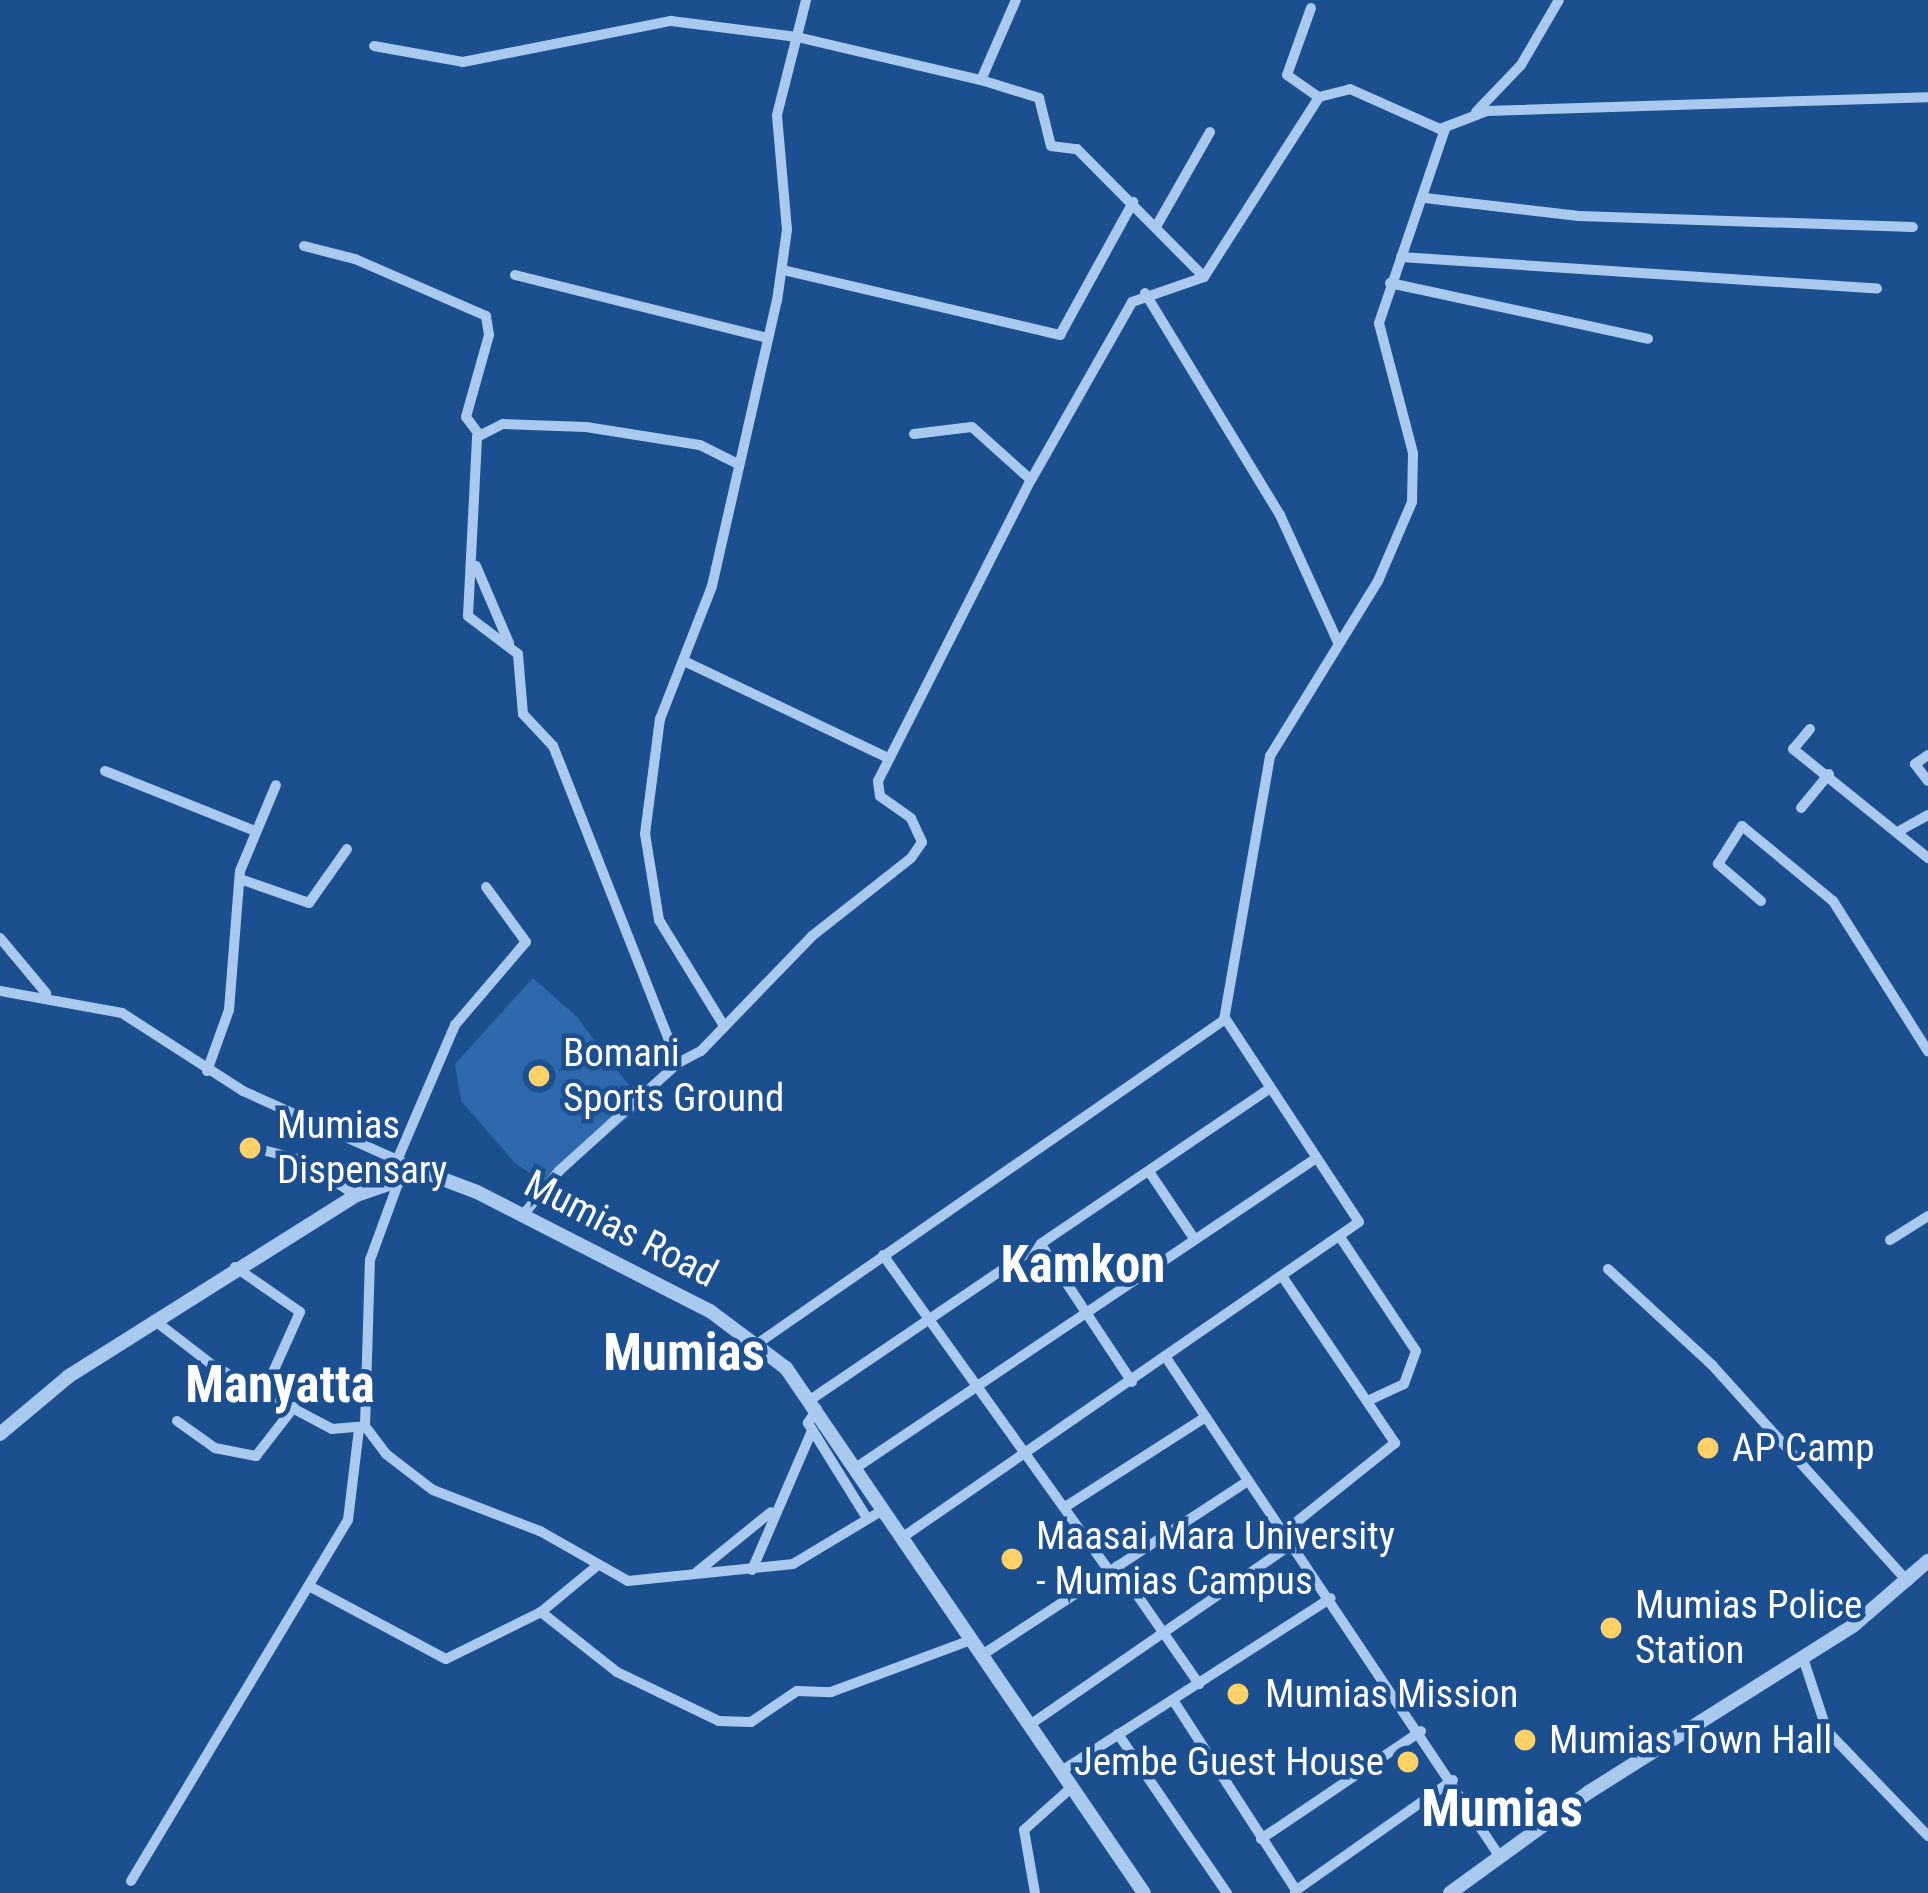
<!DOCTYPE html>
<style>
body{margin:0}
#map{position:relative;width:1928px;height:1893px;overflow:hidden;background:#1b4f8f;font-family:"Roboto Condensed",sans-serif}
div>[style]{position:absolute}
.green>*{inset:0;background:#2e69ad}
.minor>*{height:10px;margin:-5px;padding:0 5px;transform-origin:5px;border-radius:5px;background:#a9c9ee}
.tertiary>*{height:14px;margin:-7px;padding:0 7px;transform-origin:7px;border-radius:7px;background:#a9c9ee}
.dots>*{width:33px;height:33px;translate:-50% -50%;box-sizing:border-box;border:6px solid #1b4f8f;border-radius:50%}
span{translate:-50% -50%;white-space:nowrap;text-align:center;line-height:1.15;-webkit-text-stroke:9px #1b4f8f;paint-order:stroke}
.poi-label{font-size:39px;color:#fff}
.left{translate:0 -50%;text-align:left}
.right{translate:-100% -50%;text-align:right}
.street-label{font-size:39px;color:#fff}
.district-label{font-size:51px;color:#fff;font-weight:700}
</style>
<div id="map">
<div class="green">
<div style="clip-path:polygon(533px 978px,576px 1016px,631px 1088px,637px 1110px,547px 1185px,515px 1163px,461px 1101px,455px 1064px)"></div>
</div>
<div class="minor">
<div style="left:1311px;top:8px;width:71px;rotate:109.7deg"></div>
<div style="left:1287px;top:75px;width:39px;rotate:35deg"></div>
<div style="left:374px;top:46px;width:90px;rotate:10.2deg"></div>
<div style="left:463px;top:62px;width:212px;rotate:-11.2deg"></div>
<div style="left:671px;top:21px;width:127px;rotate:7.2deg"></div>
<div style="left:797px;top:37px;width:189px;rotate:13.2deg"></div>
<div style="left:981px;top:80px;width:61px;rotate:17.2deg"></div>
<div style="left:1039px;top:98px;width:49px;rotate:76deg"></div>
<div style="left:1051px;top:146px;width:26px;rotate:7deg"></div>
<div style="left:1077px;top:149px;width:180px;rotate:45.2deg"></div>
<div style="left:981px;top:80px;width:87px;rotate:-66.4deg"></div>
<div style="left:1476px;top:112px;width:65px;rotate:-46.2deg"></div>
<div style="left:1521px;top:65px;width:75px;rotate:-59.7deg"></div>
<div style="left:1425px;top:198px;width:155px;rotate:6.7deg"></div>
<div style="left:1579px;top:216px;width:334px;rotate:1.9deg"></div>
<div style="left:1157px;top:225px;width:107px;rotate:-60.3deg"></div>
<div style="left:304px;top:246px;width:53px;rotate:14.3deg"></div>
<div style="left:355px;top:259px;width:143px;rotate:23.5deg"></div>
<div style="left:486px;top:316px;width:19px;rotate:81deg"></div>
<div style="left:489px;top:335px;width:85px;rotate:105.7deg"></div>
<div style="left:466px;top:417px;width:20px;rotate:53deg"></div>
<div style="left:1401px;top:257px;width:477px;rotate:3.8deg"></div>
<div style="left:783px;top:270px;width:285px;rotate:13.2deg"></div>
<div style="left:1060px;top:335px;width:152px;rotate:-61.2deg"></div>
<div style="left:515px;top:275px;width:260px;rotate:14deg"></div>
<div style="left:1390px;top:283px;width:264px;rotate:12.2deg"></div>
<div style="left:1145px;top:293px;width:260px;rotate:58.7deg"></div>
<div style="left:1280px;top:515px;width:140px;rotate:65.5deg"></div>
<div style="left:914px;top:434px;width:58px;rotate:-6.9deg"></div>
<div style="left:972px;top:427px;width:79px;rotate:41.9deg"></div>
<div style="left:476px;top:566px;width:84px;rotate:66.8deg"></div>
<div style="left:684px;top:661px;width:226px;rotate:25.4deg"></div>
<div style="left:1810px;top:729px;width:26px;rotate:130deg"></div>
<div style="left:1793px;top:749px;width:174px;rotate:38.9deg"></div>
<div style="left:1928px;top:755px;width:16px;rotate:145deg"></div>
<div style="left:1915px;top:764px;width:21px;rotate:53deg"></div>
<div style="left:105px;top:771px;width:162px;rotate:21.8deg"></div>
<div style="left:1801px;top:808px;width:44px;rotate:-50.5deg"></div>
<div style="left:1901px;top:830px;width:31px;rotate:-29deg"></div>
<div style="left:240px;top:879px;width:73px;rotate:19.2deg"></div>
<div style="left:309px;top:903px;width:66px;rotate:-54.9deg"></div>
<div style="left:1761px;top:901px;width:57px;rotate:-139.3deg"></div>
<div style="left:1718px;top:864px;width:45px;rotate:-57.7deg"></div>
<div style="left:1742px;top:826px;width:118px;rotate:39.5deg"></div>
<div style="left:1833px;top:901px;width:178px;rotate:57.7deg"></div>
<div style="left:0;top:938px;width:72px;rotate:50.1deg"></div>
<div style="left:0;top:991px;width:124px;rotate:10.2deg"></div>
<div style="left:122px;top:1013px;width:144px;rotate:32.8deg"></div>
<div style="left:243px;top:1091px;width:198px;rotate:24.1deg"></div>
<div style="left:724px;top:1026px;width:124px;rotate:-121.5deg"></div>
<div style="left:659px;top:920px;width:87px;rotate:-99.2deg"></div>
<div style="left:645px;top:834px;width:116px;rotate:-82.6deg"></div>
<div style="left:660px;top:719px;width:143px;rotate:-68.6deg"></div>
<div style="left:712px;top:586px;width:292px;rotate:-77.2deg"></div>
<div style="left:777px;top:301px;width:72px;rotate:-82deg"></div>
<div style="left:787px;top:230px;width:115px;rotate:-95deg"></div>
<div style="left:777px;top:115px;width:119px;rotate:-75.8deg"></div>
<div style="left:678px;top:1063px;width:341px;rotate:-111.5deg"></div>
<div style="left:553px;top:746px;width:44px;rotate:-133.2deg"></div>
<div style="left:523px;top:714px;width:60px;rotate:-94.8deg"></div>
<div style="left:518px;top:654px;width:63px;rotate:-142.8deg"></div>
<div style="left:468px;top:616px;width:179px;rotate:-87.1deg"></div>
<div style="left:477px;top:437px;width:29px;rotate:-27deg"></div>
<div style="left:503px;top:424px;width:83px;rotate:2.1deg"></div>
<div style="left:586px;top:427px;width:115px;rotate:9deg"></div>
<div style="left:700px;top:445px;width:42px;rotate:26.6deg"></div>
<div style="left:207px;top:1071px;width:65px;rotate:-70.2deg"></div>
<div style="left:229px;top:1010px;width:139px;rotate:-85.5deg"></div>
<div style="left:240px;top:871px;width:93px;rotate:-67.3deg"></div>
<div style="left:248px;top:1146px;width:55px;rotate:14.8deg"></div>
<div style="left:301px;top:1160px;width:65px;rotate:32.5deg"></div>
<div style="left:398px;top:1158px;width:145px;rotate:-66.8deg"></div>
<div style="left:455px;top:1025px;width:109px;rotate:-49.5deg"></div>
<div style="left:526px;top:942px;width:68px;rotate:-126deg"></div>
<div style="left:1150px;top:1173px;width:77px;rotate:56.1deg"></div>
<div style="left:523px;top:1215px;width:57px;rotate:-50.7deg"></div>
<div style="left:559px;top:1171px;width:161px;rotate:-42.2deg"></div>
<div style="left:678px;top:1063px;width:26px;rotate:-28deg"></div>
<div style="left:701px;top:1051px;width:160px;rotate:-46deg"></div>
<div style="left:812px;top:936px;width:126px;rotate:-38.2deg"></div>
<div style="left:911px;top:858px;width:19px;rotate:-55deg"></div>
<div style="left:922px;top:842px;width:26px;rotate:-115deg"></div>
<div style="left:911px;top:818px;width:38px;rotate:-145deg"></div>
<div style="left:880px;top:796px;width:15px;rotate:-98deg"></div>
<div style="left:878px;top:781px;width:338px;rotate:-63.1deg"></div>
<div style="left:1031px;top:480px;width:205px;rotate:-60.4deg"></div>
<div style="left:1132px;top:302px;width:76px;rotate:-19.1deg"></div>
<div style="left:1204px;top:277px;width:214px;rotate:-57.4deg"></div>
<div style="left:1319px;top:97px;width:32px;rotate:-14deg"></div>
<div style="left:1350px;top:89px;width:98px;rotate:24deg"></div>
<div style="left:1440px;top:129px;width:50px;rotate:-21deg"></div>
<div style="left:1487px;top:111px;width:441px;rotate:-1.8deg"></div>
<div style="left:1340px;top:1237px;width:137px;rotate:56.3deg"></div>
<div style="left:1416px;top:1351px;width:35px;rotate:110deg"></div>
<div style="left:1404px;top:1384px;width:38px;rotate:155deg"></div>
<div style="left:1890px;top:1240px;width:45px;rotate:-32.3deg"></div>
<div style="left:1042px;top:1246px;width:163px;rotate:56.5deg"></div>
<div style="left:883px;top:1255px;width:388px;rotate:54.4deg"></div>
<div style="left:235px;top:1267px;width:79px;rotate:34.7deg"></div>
<div style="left:300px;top:1312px;width:88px;rotate:114.2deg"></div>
<div style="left:1608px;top:1269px;width:142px;rotate:42.7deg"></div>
<div style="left:1712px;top:1365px;width:292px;rotate:47.9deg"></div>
<div style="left:1282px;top:1276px;width:202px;rotate:55.9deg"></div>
<div style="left:1395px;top:1443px;width:142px;rotate:141.3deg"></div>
<div style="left:154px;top:1320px;width:77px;rotate:37.6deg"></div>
<div style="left:215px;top:1367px;width:132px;rotate:27.9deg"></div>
<div style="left:332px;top:1429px;width:33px;rotate:-5deg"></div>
<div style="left:365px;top:1426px;width:166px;rotate:-88.3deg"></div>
<div style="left:370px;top:1260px;width:87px;rotate:-69.9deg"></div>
<div style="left:757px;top:1344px;width:568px;rotate:-34.75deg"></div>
<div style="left:1224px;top:1020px;width:268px;rotate:-80.1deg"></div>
<div style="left:1270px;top:756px;width:206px;rotate:-58.3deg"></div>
<div style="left:1378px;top:581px;width:86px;rotate:-66.7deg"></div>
<div style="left:1412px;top:502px;width:49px;rotate:-88.8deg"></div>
<div style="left:1413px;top:453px;width:134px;rotate:-104.7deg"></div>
<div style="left:1379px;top:323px;width:205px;rotate:-71.2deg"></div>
<div style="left:1167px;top:1359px;width:599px;rotate:56.23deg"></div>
<div style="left:810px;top:1400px;width:551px;rotate:-34.12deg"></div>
<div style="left:817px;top:1409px;width:17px;rotate:123deg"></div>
<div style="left:808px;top:1423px;width:112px;rotate:58.2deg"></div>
<div style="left:177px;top:1421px;width:47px;rotate:35.4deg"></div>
<div style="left:215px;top:1448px;width:42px;rotate:11deg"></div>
<div style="left:256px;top:1456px;width:62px;rotate:-52.2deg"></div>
<div style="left:365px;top:1426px;width:35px;rotate:53deg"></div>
<div style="left:386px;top:1454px;width:59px;rotate:37.5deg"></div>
<div style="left:433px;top:1490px;width:115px;rotate:21deg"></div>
<div style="left:540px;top:1531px;width:101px;rotate:29.6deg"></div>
<div style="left:628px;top:1581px;width:166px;rotate:-5.9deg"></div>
<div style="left:793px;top:1564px;width:105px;rotate:-31deg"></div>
<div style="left:857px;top:1467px;width:552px;rotate:-33.92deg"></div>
<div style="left:1065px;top:1507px;width:167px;rotate:-32.6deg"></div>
<div style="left:903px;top:1537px;width:554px;rotate:-34.64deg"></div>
<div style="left:1359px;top:1222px;width:244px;rotate:-123.3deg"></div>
<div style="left:598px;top:1565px;width:74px;rotate:140.5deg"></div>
<div style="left:541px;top:1612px;width:97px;rotate:38.3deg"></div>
<div style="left:617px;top:1672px;width:113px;rotate:25.7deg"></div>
<div style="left:719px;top:1721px;width:32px;rotate:2deg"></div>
<div style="left:751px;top:1722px;width:55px;rotate:-34deg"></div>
<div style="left:797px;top:1691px;width:34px;rotate:2deg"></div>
<div style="left:831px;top:1692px;width:149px;rotate:-20.4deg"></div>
<div style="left:1117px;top:1566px;width:144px;rotate:55.2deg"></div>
<div style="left:752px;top:1570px;width:151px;rotate:-66.7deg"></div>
<div style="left:697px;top:1572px;width:95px;rotate:-39deg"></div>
<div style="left:309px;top:1586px;width:155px;rotate:28.1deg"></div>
<div style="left:446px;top:1659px;width:106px;rotate:-26.3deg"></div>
<div style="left:982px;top:1655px;width:318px;rotate:-33.2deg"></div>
<div style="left:1803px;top:1658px;width:77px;rotate:71.8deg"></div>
<div style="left:1827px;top:1731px;width:146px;rotate:46.1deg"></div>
<div style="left:1173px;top:1700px;width:226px;rotate:57.1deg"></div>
<div style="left:1031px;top:1724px;width:317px;rotate:-34.6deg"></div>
<div style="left:1118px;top:1734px;width:193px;rotate:55.6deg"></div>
<div style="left:1063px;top:1770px;width:318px;rotate:-32.7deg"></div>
<div style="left:1261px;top:1839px;width:193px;rotate:-34deg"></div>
<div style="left:131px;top:1881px;width:421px;rotate:-59deg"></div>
<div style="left:348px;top:1520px;width:92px;rotate:-83.1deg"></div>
<div style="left:1295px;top:1891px;width:193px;rotate:-35.1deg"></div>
<div style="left:1035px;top:1893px;width:64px;rotate:-99.9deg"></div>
<div style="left:1024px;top:1830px;width:66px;rotate:-41.9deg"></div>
</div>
<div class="tertiary">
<div style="left:0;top:1434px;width:90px;rotate:-40deg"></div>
<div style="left:69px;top:1376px;width:339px;rotate:-32.2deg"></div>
<div style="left:356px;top:1195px;width:72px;rotate:-18.7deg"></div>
<div style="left:424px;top:1172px;width:57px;rotate:20.7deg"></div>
<div style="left:477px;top:1192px;width:262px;rotate:27.1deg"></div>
<div style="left:710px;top:1311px;width:95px;rotate:36.9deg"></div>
<div style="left:786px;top:1368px;width:635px;rotate:55.71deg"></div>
<div style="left:1450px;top:1893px;width:172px;rotate:-36deg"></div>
<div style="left:1589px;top:1792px;width:313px;rotate:-32.2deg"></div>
<div style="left:1854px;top:1625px;width:98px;rotate:-40.9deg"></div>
</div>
<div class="dots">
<div style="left:539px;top:1076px;background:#ffd166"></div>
<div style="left:250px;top:1148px;background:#ffd166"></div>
<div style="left:1708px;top:1448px;background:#ffd166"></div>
<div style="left:1012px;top:1559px;background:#ffd166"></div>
<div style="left:1611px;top:1628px;background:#ffd166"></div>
<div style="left:1238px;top:1694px;background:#ffd166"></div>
<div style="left:1525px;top:1740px;background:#ffd166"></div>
<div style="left:1408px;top:1762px;background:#ffd166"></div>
</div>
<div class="poi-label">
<span class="left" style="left:563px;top:1076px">Bomani<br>Sports Ground</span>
<span class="left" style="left:277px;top:1148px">Mumias<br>Dispensary</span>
<span class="left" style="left:1732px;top:1448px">AP Camp</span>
<span class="left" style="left:1036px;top:1559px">Maasai Mara University<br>- Mumias Campus</span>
<span class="left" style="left:1635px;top:1628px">Mumias Police<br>Station</span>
<span class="left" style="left:1265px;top:1694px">Mumias Mission</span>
<span class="left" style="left:1549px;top:1740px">Mumias Town Hall</span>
<span class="right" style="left:1384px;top:1762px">Jembe Guest House</span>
</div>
<div class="street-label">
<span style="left:621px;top:1229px;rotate:27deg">Mumias Road</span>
</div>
<div class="district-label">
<span style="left:1083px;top:1265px">Kamkon</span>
<span style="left:684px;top:1353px">Mumias</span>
<span style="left:280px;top:1385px">Manyatta</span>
<span style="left:1502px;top:1809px">Mumias</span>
</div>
</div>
